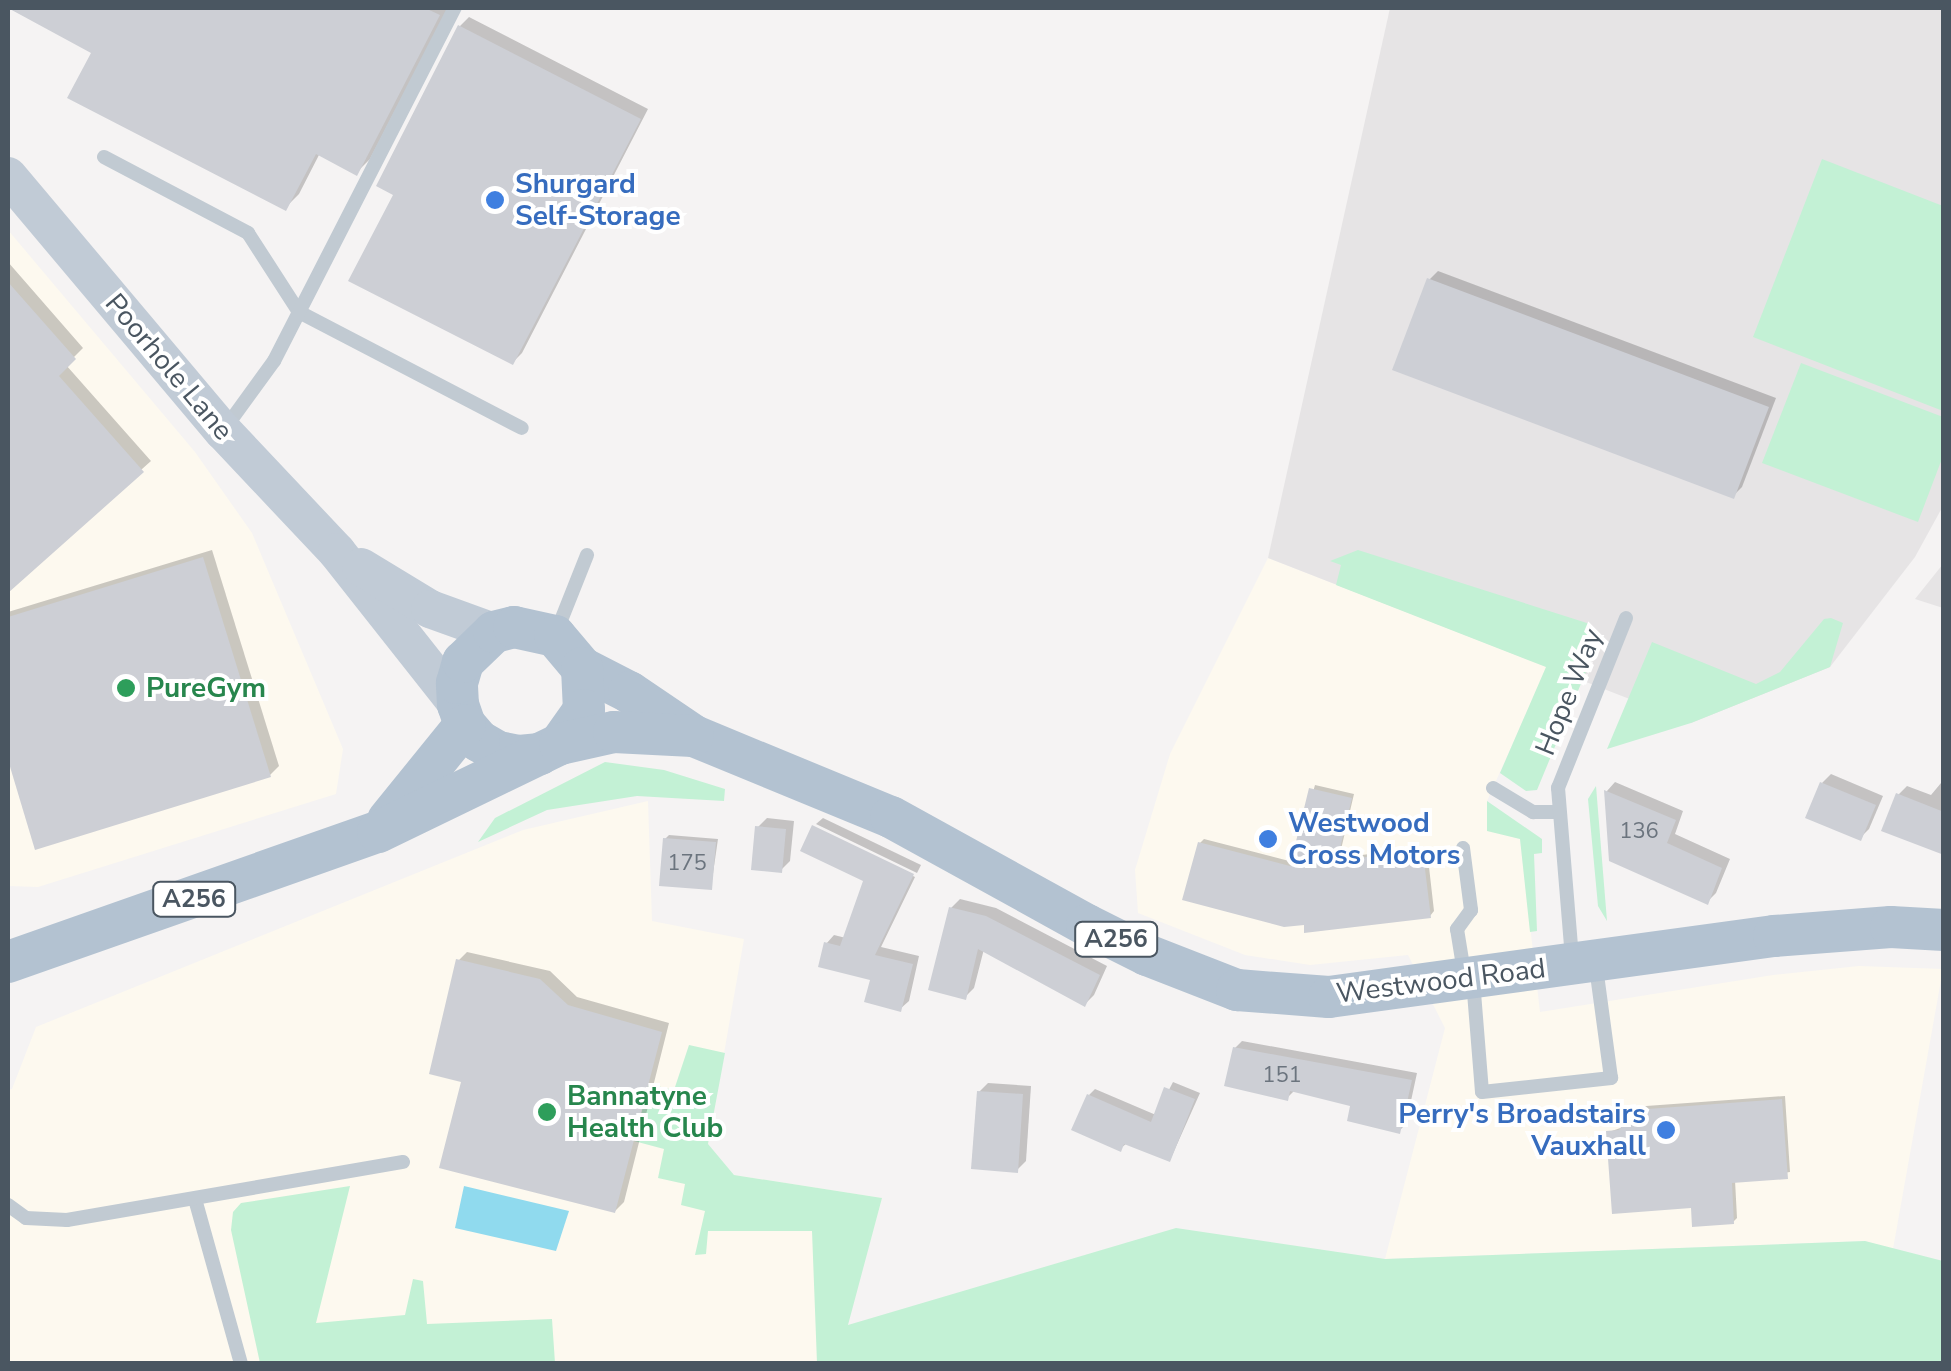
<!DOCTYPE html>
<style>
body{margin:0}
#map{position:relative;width:1951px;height:1371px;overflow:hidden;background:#f5f3f3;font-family:"Nunito Sans",sans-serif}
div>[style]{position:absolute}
.commercial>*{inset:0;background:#fdf9ef}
.education>*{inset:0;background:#e6e4e5}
.green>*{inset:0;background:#c3f1d5}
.water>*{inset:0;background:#90daee}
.shadow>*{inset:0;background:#0003}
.building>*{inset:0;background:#cdcfd5}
.lane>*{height:14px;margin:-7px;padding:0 7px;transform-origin:7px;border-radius:7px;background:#c1cad2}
.secondary>*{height:38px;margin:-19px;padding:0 19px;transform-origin:19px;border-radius:19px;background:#c1cbd6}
.primary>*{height:42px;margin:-21px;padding:0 21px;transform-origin:21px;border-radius:21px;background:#b3c2d1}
.dots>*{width:28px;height:28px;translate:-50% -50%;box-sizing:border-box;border:5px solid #fff;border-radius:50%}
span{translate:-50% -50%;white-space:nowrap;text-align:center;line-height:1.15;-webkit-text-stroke:8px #fff;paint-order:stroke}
.number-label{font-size:22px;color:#6b747e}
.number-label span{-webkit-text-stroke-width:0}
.shield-label span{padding:2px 8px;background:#fff;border:2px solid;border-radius:8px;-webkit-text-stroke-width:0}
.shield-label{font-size:25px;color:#4a5661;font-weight:700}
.shop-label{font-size:28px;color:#366cbe;font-weight:700}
.left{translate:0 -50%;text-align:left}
.right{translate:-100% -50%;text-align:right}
.street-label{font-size:28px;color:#4a5661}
.leisure-label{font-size:28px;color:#27864d;font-weight:700}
.frame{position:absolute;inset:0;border:10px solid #4a5661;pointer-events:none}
</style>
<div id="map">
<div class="commercial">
<div style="clip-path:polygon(8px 230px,195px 452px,252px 533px,343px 749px,336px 794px,38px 887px,8px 886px)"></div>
<div style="clip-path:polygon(1268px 558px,1547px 667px,1487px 801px,1487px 830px,1520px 839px,1540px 1012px,1773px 975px,1859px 966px,1943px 969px,1893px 1249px,1865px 1241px,1385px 1259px,1445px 1028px,1408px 955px,1310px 965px,1245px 955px,1138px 913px,1135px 870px,1170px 754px)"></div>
<div style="clip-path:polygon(648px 801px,652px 921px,744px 939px,708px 1145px,734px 1175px,882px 1198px,847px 1325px,841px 1363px,8px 1364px,8px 1090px,12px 1089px,36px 1027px,523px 830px)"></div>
</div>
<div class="education">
<div style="clip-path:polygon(1390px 8px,1943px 8px,1943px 506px,1915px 557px,1830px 667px,1691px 723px,1268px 558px)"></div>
<div style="clip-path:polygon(1943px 564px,1943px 608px,1915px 599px)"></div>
</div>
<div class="green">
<div style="clip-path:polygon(1822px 159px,1943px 206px,1943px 411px,1753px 337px)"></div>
<div style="clip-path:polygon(1801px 363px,1943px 417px,1943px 456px,1918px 522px,1762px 463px)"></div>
<div style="clip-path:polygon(1358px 550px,1590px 624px,1597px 645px,1537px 790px,1526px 791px,1500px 773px,1546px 667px,1336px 585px,1341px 565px,1330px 561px)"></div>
<div style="clip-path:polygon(1831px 618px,1843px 623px,1830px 667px,1691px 723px,1607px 749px,1652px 642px,1756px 684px,1780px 672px,1824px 619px)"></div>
<div style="clip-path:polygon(605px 762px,664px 770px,725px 789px,724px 801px,637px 796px,547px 810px,478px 842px,495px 818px)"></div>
<div style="clip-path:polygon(1596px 786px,1607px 921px,1598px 906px,1588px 799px)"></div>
<div style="clip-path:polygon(1487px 801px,1542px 839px,1542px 853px,1534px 854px,1537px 931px,1530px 932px,1520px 839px,1487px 831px)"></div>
<div style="clip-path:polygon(689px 1045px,725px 1053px,708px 1144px,734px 1175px,882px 1198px,848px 1325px,1176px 1228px,1385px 1259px,1865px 1241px,1943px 1261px,1943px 1363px,817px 1363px,812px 1231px,708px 1231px,706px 1254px,695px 1255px,705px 1211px,681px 1205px,685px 1184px,658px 1178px,664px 1149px,634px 1141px,649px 1084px,674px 1090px)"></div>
<div style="clip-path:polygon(350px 1186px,316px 1323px,405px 1315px,413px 1279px,423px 1281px,427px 1324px,552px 1319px,555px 1363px,260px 1363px,231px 1230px,233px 1212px,241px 1203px)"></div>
</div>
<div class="water">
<div style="clip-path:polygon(464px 1186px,569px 1211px,556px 1251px,455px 1228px)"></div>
</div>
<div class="shadow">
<div style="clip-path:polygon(9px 8px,448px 8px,370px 159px,357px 172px,320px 153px,299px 194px,285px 208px,94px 52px)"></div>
<div style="clip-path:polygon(469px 17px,648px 109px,522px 353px,513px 362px,396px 194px,379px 184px,460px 26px)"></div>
<div style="clip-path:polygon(8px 262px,83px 348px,66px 365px,151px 461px,8px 589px)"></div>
<div style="clip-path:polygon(1438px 271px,1776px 398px,1742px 487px,1733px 496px,1429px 280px)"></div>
<div style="clip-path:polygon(212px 550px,279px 766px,270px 775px,37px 847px,8px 751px,8px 612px)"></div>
<div style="clip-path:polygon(1831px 774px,1883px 796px,1869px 829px,1860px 838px,1822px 783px)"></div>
<div style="clip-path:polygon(1615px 782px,1683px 811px,1675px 834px,1730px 859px,1716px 893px,1707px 902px,1612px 859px,1607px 791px)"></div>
<div style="clip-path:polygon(1941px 783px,1944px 784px,1944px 853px,1898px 795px,1907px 786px,1931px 795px)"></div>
<div style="clip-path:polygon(1315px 785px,1354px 794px,1339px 858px,1400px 850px,1400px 861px,1428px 858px,1434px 911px,1430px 916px,1306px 922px,1200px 843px,1204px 839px,1293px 862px)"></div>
<div style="clip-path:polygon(767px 818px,794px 821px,790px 861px,781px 870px,758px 827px)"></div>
<div style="clip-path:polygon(823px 818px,921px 865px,917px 873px,816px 824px)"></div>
<div style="clip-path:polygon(814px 829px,915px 877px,881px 947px,919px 956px,909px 1001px,900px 1009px,873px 978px,826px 944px,834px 935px,846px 938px,866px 880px)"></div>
<div style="clip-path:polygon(669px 835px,718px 839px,711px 887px,665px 839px)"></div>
<div style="clip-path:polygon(960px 899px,996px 908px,1107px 966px,1094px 995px,1085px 1004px,984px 949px,974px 988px,965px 997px,951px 908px)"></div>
<div style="clip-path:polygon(467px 952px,550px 971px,577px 997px,669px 1023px,624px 1202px,615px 1211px,458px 961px)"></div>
<div style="clip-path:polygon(1242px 1041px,1417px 1073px,1406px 1124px,1399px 1131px,1353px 1104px,1295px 1090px,1287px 1098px,1235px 1048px)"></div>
<div style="clip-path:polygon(1173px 1082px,1200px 1093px,1170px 1160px,1127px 1143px,1120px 1149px,1089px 1095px,1095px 1089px,1156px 1115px)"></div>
<div style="clip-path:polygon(988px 1083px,1031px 1086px,1026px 1161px,1017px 1170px,979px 1092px)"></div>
<div style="clip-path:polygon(1785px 1096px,1790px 1172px,1735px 1180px,1737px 1218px,1733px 1222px,1693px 1206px,1609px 1132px,1623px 1127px,1636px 1110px,1646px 1106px)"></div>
</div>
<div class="building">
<div style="clip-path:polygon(8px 8px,425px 8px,440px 15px,357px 176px,316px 154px,286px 211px,67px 98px,91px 53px)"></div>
<div style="clip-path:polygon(458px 25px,641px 119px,513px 365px,348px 281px,393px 195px,376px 186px)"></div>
<div style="clip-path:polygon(1427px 278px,1769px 407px,1734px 499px,1392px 370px)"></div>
<div style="clip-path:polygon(8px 282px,76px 359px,59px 376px,144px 472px,8px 593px)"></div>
<div style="clip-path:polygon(203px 557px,271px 777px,35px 850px,8px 760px,8px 617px)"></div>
<div style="clip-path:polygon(1820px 782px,1876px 805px,1861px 841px,1805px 818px)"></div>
<div style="clip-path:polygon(1309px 788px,1352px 798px,1337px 861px,1396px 853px,1397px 864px,1424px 861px,1431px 918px,1304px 933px,1304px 925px,1284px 927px,1182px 900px,1198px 842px,1290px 866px)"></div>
<div style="clip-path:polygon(1604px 790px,1676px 820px,1667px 843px,1722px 868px,1708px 905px,1609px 861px)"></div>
<div style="clip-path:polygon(1896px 793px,1944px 812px,1944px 855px,1881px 831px)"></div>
<div style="clip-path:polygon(812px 825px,914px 874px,875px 955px,913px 964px,901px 1012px,864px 1002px,870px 980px,818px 967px,824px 942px,840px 946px,863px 881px,800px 851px)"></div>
<div style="clip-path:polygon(755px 826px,786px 829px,782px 873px,751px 870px)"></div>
<div style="clip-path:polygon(663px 838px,716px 842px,712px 890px,659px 886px)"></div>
<div style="clip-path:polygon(949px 907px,986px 916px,1100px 975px,1085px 1007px,978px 949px,966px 1000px,928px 990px)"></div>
<div style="clip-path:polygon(456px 959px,540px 979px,568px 1005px,662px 1032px,615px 1213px,439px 1168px,461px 1082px,429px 1074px)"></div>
<div style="clip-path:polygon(1233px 1047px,1412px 1080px,1400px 1134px,1347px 1121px,1350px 1106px,1290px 1091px,1288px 1101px,1224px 1086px)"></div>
<div style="clip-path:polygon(1164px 1087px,1195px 1099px,1170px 1162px,1124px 1144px,1121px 1152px,1071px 1130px,1087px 1094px,1151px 1122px)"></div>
<div style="clip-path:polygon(977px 1091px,1023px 1094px,1018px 1173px,971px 1169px)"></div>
<div style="clip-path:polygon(1782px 1099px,1788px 1179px,1732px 1183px,1734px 1224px,1692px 1227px,1691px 1208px,1612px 1214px,1606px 1131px,1619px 1130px,1634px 1110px)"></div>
</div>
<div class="lane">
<div style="left:104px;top:157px;width:163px;rotate:27.8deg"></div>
<div style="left:248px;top:233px;width:94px;rotate:57.2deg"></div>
<div style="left:299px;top:312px;width:251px;rotate:27.5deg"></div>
<div style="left:226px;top:427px;width:82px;rotate:-54deg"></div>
<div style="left:274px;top:361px;width:397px;rotate:-62.9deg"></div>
<div style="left:556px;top:633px;width:84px;rotate:-68.3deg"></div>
<div style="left:1493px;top:788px;width:47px;rotate:31deg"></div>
<div style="left:1533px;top:812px;width:26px"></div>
<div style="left:1463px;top:848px;width:63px;rotate:82.6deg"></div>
<div style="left:1471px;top:910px;width:24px;rotate:126deg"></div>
<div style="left:1457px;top:929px;width:44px;rotate:80.8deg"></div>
<div style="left:1572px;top:958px;width:171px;rotate:-94.7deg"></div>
<div style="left:1558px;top:788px;width:183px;rotate:-68.2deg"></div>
<div style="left:1473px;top:980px;width:112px;rotate:85.4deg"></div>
<div style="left:1482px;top:1092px;width:130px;rotate:-6.2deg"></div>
<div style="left:1611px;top:1078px;width:112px;rotate:-97.7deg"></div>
<div style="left:195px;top:1199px;width:171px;rotate:74.4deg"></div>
<div style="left:8px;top:1205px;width:22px;rotate:36deg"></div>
<div style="left:26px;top:1218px;width:41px;rotate:2.8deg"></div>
<div style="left:67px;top:1220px;width:341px;rotate:-9.8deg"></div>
</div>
<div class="secondary">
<div style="left:8px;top:176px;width:334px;rotate:49.9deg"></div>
<div style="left:223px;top:431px;width:166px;rotate:46.7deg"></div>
<div style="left:337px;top:552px;width:195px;rotate:51.7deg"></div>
<div style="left:361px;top:567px;width:81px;rotate:31.3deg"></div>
<div style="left:430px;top:609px;width:68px;rotate:19.8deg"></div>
</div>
<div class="primary">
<div style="left:582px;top:668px;width:53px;rotate:27.1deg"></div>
<div style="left:629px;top:692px;width:78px;rotate:34.1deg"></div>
<div style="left:694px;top:736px;width:213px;rotate:22.4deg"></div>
<div style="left:891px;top:817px;width:224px;rotate:28.9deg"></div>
<div style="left:1087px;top:925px;width:67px;rotate:26.6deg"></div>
<div style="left:1147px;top:955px;width:97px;rotate:21.3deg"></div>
<div style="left:1237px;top:990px;width:92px;rotate:4.4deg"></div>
<div style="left:1329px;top:997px;width:449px;rotate:-7.8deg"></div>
<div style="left:1774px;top:936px;width:117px;rotate:-4.4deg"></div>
<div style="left:1891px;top:927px;width:53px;rotate:3.2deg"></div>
<div style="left:540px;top:754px;width:21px;rotate:175deg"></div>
<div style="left:519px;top:756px;width:21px;rotate:-169deg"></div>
<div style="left:498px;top:752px;width:22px;rotate:-150deg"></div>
<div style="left:479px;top:741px;width:21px;rotate:-131deg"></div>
<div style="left:465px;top:725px;width:21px;rotate:-109deg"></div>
<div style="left:458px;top:705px;width:22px;rotate:-93deg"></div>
<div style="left:457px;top:683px;width:22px;rotate:-74deg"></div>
<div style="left:463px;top:662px;width:43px;rotate:-44.1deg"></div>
<div style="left:494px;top:632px;width:21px;rotate:-14deg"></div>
<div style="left:514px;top:627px;width:42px;rotate:12.4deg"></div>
<div style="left:555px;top:636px;width:42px;rotate:49.8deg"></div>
<div style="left:582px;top:668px;width:42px;rotate:87.3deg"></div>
<div style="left:584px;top:710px;width:42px;rotate:125.2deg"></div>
<div style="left:388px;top:820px;width:122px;rotate:-51deg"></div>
<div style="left:8px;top:962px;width:392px;rotate:-19.4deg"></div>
<div style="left:378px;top:832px;width:202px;rotate:-25.8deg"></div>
<div style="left:560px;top:744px;width:55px;rotate:-12.5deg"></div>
<div style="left:614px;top:732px;width:79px;rotate:2.9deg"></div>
</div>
<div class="dots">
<div style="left:495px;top:200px;background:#3f7fe0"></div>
<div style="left:126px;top:688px;background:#2e9e5b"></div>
<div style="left:1268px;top:839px;background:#3f7fe0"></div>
<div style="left:547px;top:1112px;background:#2e9e5b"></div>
<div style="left:1666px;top:1130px;background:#3f7fe0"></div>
</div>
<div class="number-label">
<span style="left:1639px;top:832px">136</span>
<span style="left:687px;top:864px">175</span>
<span style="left:1282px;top:1076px">151</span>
</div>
<div class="shield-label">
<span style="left:194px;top:899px">A256</span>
<span style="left:1116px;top:939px">A256</span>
</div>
<div class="shop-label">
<span class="left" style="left:515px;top:200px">Shurgard<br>Self-Storage</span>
<span class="left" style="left:1288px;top:839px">Westwood<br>Cross Motors</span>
<span class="right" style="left:1646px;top:1130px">Perry's Broadstairs<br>Vauxhall</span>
</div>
<div class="street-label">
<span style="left:169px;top:367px;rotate:50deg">Poorhole Lane</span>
<span style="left:1569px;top:692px;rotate:-68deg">Hope Way</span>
<span style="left:1441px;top:981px;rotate:-7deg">Westwood Road</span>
</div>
<div class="leisure-label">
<span class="left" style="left:146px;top:688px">PureGym</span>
<span class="left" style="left:567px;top:1112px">Bannatyne<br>Health Club</span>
</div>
<div class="frame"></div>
</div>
